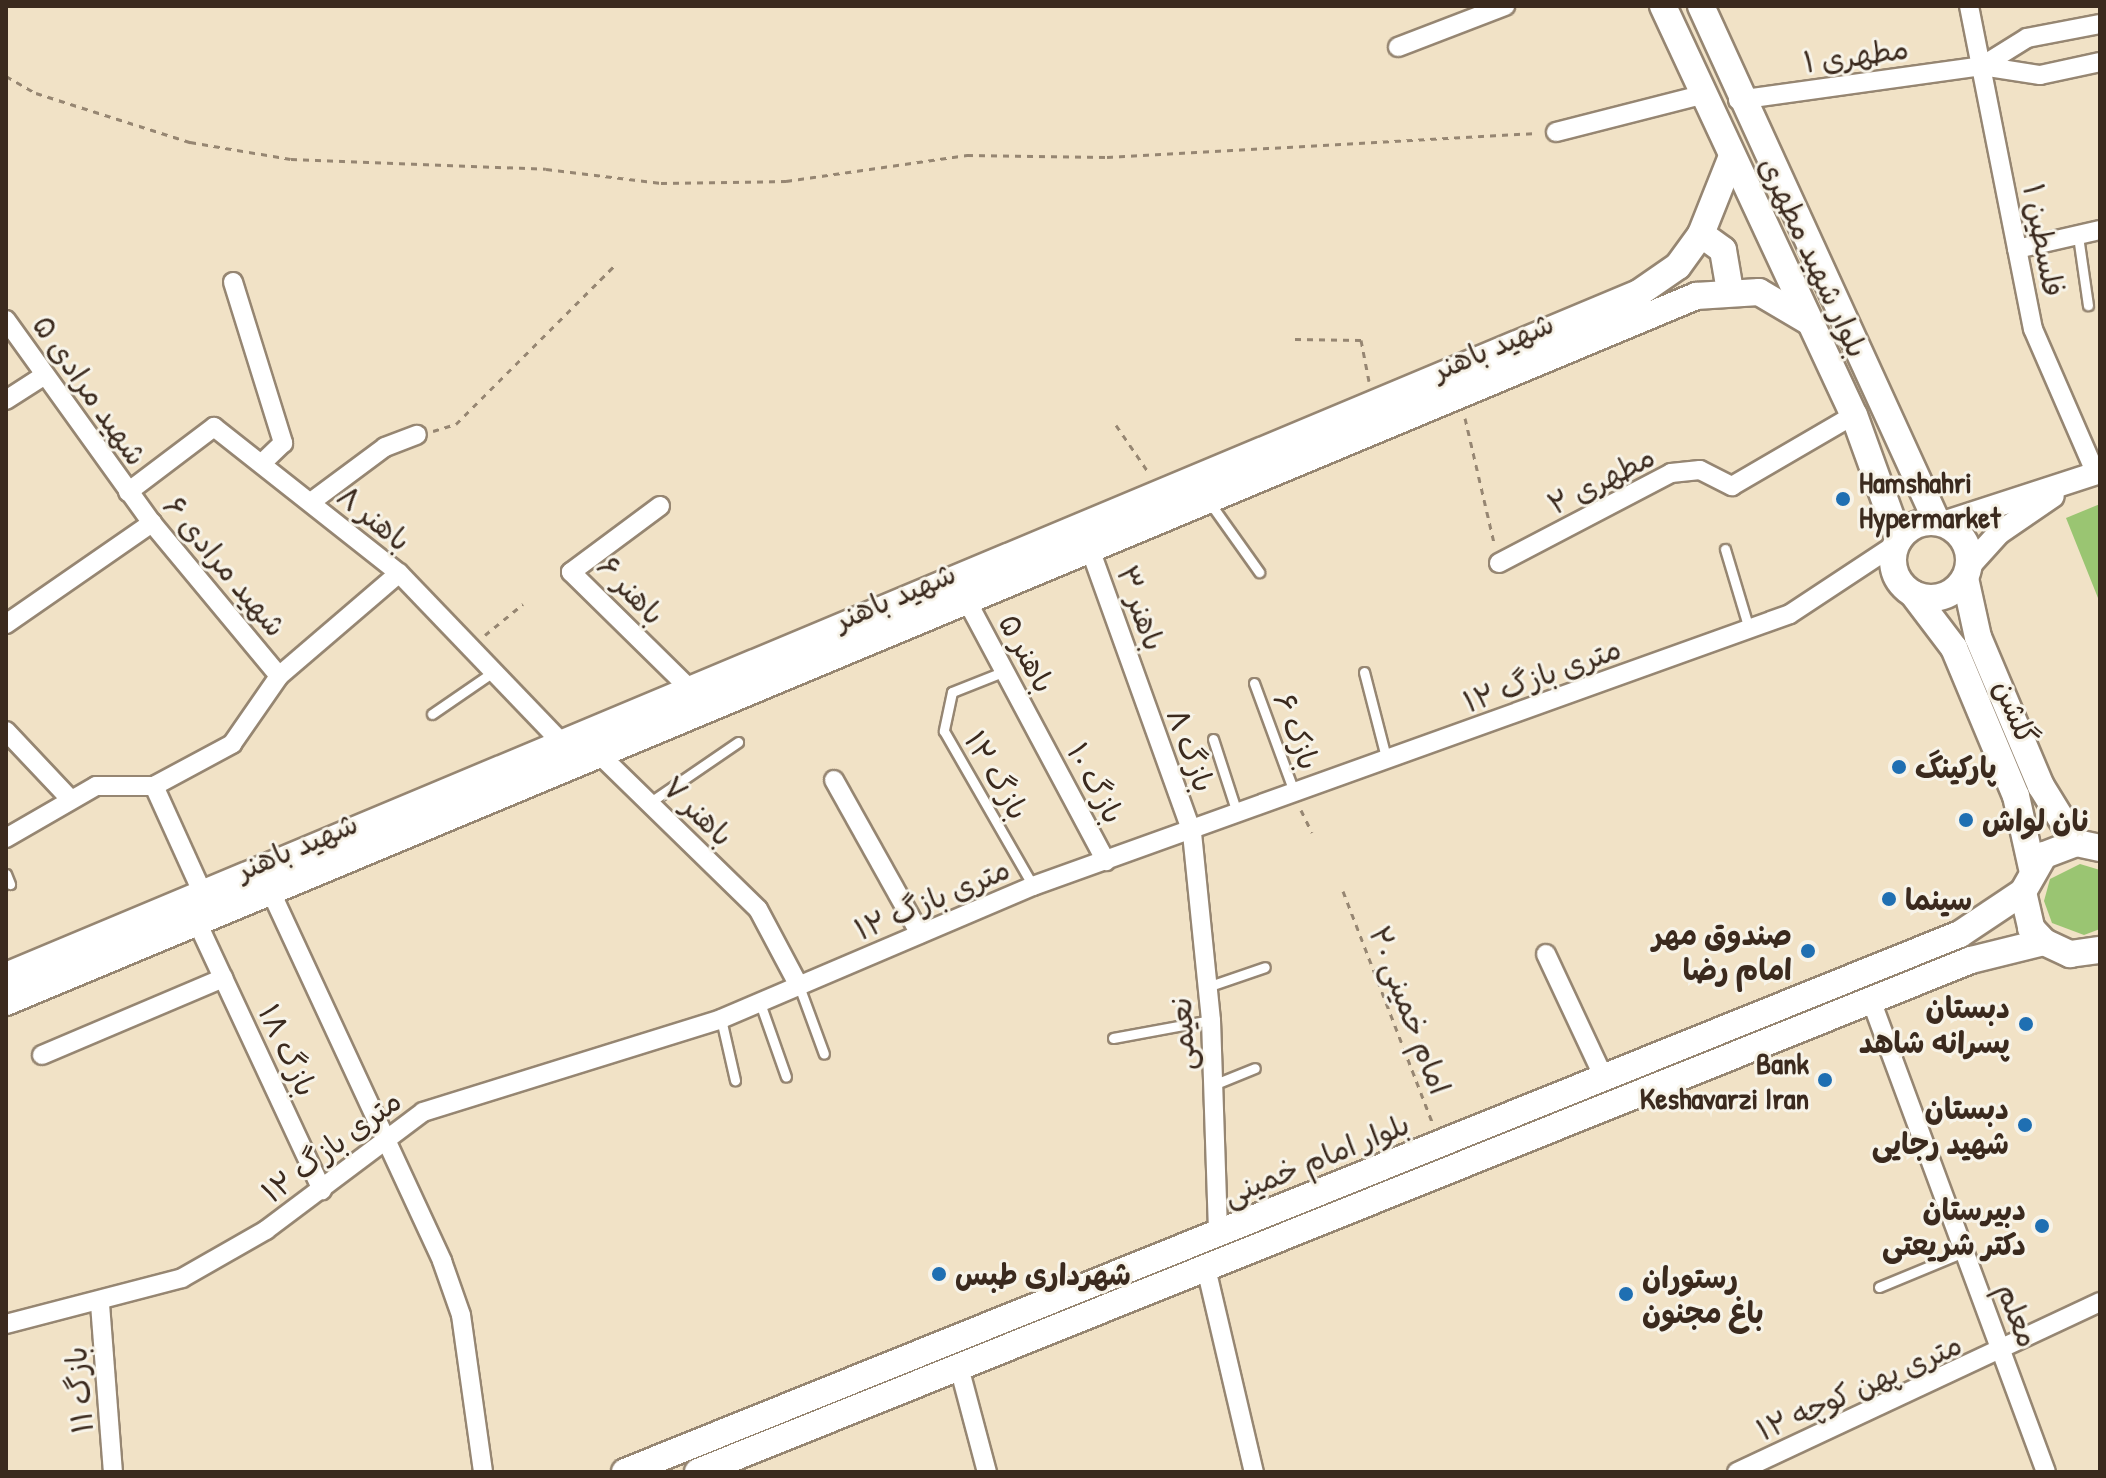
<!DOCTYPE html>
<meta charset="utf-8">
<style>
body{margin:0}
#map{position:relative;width:2106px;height:1478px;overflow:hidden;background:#f1e2c6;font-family:"Patrick Hand","Playpen Sans Arabic",sans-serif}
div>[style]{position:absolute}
.green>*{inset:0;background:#9ac572}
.path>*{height:3px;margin-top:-1.5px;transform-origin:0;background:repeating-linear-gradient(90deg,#968672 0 6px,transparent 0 12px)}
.roads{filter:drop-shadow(2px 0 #968672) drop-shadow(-2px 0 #968672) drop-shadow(0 2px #968672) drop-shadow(0 -2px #968672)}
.service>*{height:9px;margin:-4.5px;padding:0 4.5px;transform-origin:4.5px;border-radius:4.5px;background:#fff}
.minor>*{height:18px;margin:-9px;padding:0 9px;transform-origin:9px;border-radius:9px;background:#fff}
.tertiary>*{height:22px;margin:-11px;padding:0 11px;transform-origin:11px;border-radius:11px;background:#fff}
.secondary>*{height:26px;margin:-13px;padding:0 13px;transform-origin:13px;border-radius:13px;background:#fff}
.secondary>.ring{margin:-13px;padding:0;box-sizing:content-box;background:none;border:26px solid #fff;border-radius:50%}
.dots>*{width:22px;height:22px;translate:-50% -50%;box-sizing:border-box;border:4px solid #f7f3e8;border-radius:50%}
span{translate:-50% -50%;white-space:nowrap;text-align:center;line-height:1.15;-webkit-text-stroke:6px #f7f3e8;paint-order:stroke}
.street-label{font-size:30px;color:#3b2a1e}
.poi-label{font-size:30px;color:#3b2a1e;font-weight:700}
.left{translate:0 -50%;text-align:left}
.right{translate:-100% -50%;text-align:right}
.frame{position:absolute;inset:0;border:8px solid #3b2a1e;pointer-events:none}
</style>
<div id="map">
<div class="green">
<div style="clip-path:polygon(2100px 504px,2100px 603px,2066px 518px)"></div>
<div style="clip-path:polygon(2080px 864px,2100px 870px,2100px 929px,2084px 935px,2052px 923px,2044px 901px,2050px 879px)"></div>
</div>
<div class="path">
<div style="left:6px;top:76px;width:34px;rotate:30deg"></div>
<div style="left:36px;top:93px;width:162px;rotate:17.7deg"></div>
<div style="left:190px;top:142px;width:102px;rotate:9.6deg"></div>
<div style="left:291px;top:159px;width:255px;rotate:2.2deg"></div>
<div style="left:546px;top:169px;width:116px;rotate:6.9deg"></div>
<div style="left:661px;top:183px;width:125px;rotate:-0.9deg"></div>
<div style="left:786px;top:181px;width:183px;rotate:-8.2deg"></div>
<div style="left:967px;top:155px;width:140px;rotate:0.8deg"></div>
<div style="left:1107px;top:157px;width:431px;rotate:-3.2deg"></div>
<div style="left:1295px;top:339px;width:66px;rotate:0.9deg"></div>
<div style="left:1361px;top:340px;width:42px;rotate:79deg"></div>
<div style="left:1465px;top:418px;width:128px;rotate:76.9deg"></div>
<div style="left:1116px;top:425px;width:58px;rotate:55.5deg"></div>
<div style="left:433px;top:431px;width:24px;rotate:-17deg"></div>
<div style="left:456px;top:424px;width:223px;rotate:-45deg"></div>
<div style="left:485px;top:635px;width:49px;rotate:-39.2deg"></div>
<div style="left:1301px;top:810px;width:25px;rotate:64deg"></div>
<div style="left:1343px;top:891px;width:248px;rotate:68.9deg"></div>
</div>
<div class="roads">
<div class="service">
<div style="left:2078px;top:236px;width:70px;rotate:81.8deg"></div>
<div style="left:1210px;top:503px;width:85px;rotate:54.6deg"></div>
<div style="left:1725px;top:549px;width:84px;rotate:73.3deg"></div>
<div style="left:1005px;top:671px;width:57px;rotate:158.4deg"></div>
<div style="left:952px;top:692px;width:40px;rotate:102deg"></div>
<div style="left:944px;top:731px;width:179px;rotate:60.1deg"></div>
<div style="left:1364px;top:672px;width:92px;rotate:75.5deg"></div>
<div style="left:1254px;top:683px;width:116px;rotate:69.8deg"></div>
<div style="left:432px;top:714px;width:74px;rotate:-34.5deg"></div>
<div style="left:1213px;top:739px;width:78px;rotate:72deg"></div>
<div style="left:649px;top:803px;width:108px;rotate:-34.4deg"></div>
<div style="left:6px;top:874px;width:11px;rotate:68deg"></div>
<div style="left:799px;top:986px;width:72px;rotate:69.8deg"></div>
<div style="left:1207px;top:987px;width:61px;rotate:-19deg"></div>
<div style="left:760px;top:1003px;width:78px;rotate:70.6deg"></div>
<div style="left:721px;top:1019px;width:63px;rotate:77.1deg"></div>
<div style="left:1113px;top:1038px;width:100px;rotate:-10.4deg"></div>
<div style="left:1213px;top:1085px;width:45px;rotate:-22deg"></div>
<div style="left:1879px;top:1287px;width:92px;rotate:-22.4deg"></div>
</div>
<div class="minor">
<div style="left:1969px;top:6px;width:329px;rotate:78.8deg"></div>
<div style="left:2033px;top:329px;width:158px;rotate:66.5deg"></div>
<div style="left:1398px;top:47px;width:115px;rotate:-21deg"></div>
<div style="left:1982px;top:66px;width:53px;rotate:-31.9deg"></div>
<div style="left:2027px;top:38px;width:74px;rotate:-10.9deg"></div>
<div style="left:1738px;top:100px;width:246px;rotate:-7.9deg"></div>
<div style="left:1982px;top:66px;width:59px;rotate:8.8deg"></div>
<div style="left:2040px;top:75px;width:61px;rotate:-12.2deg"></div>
<div style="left:1556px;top:132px;width:150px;rotate:-14.3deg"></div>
<div style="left:2017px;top:249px;width:85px;rotate:-12.9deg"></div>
<div style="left:233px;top:282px;width:169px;rotate:72.7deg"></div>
<div style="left:283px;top:443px;width:30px;rotate:136deg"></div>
<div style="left:6px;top:320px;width:250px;rotate:54.3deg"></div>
<div style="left:152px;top:523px;width:199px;rotate:50.3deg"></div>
<div style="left:6px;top:400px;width:46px;rotate:-32.7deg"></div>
<div style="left:128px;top:492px;width:108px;rotate:-37.1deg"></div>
<div style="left:214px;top:427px;width:236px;rotate:38.3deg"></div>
<div style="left:399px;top:573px;width:236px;rotate:46.2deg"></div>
<div style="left:311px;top:502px;width:92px;rotate:-36.6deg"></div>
<div style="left:385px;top:447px;width:34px;rotate:-21deg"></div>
<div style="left:660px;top:506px;width:111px;rotate:143.4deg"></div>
<div style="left:571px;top:572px;width:167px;rotate:44.5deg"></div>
<div style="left:1090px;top:549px;width:302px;rotate:70.2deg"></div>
<div style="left:1192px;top:833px;width:188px;rotate:84.2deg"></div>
<div style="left:1211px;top:1020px;width:213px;rotate:88.1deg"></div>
<div style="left:1499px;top:563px;width:194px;rotate:-27.6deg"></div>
<div style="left:1671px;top:473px;width:29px;rotate:-6deg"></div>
<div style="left:1700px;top:470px;width:36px;rotate:27deg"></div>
<div style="left:1732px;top:486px;width:141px;rotate:-30.2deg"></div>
<div style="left:967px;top:601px;width:295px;rotate:61.9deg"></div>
<div style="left:6px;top:624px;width:178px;rotate:-34.7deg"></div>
<div style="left:6px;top:731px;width:93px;rotate:46.7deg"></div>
<div style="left:599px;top:754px;width:222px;rotate:44.3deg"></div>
<div style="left:758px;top:909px;width:87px;rotate:62deg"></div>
<div style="left:834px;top:780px;width:176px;rotate:60.8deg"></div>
<div style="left:154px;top:786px;width:89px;rotate:-28.3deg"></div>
<div style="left:232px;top:744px;width:83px;rotate:-55.3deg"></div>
<div style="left:279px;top:676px;width:158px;rotate:-40.6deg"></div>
<div style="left:6px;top:838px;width:104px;rotate:-30deg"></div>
<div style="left:96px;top:786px;width:58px"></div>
<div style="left:154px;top:786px;width:119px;rotate:65.6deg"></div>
<div style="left:271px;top:892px;width:407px;rotate:65.1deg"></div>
<div style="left:442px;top:1261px;width:57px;rotate:70.6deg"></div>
<div style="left:461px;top:1315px;width:159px;rotate:82deg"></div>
<div style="left:197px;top:922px;width:296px;rotate:65deg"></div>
<div style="left:1546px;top:954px;width:137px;rotate:64.9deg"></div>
<div style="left:1871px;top:1000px;width:503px;rotate:69.66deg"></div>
<div style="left:42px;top:1055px;width:197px;rotate:-23deg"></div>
<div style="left:1206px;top:1268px;width:210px;rotate:76.8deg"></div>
<div style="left:100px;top:1304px;width:169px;rotate:85.6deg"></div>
<div style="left:6px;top:1324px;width:182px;rotate:-14.6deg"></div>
<div style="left:182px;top:1278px;width:97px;rotate:-29.7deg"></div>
<div style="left:266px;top:1230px;width:196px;rotate:-36.9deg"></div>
<div style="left:423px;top:1112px;width:312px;rotate:-17.3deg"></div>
<div style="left:721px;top:1019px;width:339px;rotate:-23.1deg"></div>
<div style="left:1033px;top:886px;width:804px;rotate:-19.76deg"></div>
<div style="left:1790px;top:614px;width:127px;rotate:-33.4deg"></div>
<div style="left:959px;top:1367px;width:109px;rotate:75.1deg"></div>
<div style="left:1737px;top:1472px;width:401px;rotate:-25.1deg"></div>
</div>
<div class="tertiary">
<div style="left:1943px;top:523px;width:165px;rotate:-18deg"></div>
<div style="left:1969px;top:566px;width:45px;rotate:-47.7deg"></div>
<div style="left:1999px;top:533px;width:65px;rotate:-34.4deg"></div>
</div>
<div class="secondary">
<div style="left:1663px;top:6px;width:451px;rotate:65deg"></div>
<div style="left:1854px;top:415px;width:132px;rotate:70.1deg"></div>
<div style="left:1701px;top:6px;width:567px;rotate:65.42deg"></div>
<div style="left:1701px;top:234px;width:27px;rotate:36deg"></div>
<div style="left:1723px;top:250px;width:42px;rotate:80.3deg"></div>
<div class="ring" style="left:1893px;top:522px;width:50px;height:50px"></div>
<div style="left:1965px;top:578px;width:60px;rotate:77.6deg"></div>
<div style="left:1978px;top:637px;width:162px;rotate:67.1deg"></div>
<div style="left:2041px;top:786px;width:67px;rotate:58.4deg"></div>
<div style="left:1913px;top:594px;width:68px;rotate:52.8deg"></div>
<div style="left:1954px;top:648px;width:160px;rotate:67.3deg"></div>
<div style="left:2016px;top:796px;width:74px;rotate:77.5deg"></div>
<div style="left:2100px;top:848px;width:25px;rotate:-168deg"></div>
<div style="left:2076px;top:843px;width:34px;rotate:159deg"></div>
<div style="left:2044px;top:855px;width:43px;rotate:119.6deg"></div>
<div style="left:2023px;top:892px;width:37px;rotate:77deg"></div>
<div style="left:2031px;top:928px;width:19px;rotate:47deg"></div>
<div style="left:2044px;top:942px;width:29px;rotate:25deg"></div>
<div style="left:2070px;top:954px;width:30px;rotate:-8deg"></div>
<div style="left:6px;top:976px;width:1770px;rotate:-22.7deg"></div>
<div style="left:1639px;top:293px;width:47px;rotate:-34.7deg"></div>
<div style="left:1678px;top:266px;width:39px;rotate:-54deg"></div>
<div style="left:1701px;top:234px;width:84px;rotate:-68.3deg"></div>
<div style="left:6px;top:1002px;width:1832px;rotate:-22.67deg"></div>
<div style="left:1696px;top:296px;width:63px;rotate:-3.6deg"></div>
<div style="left:1759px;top:292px;width:59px;rotate:30.5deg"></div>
<div style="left:625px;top:1472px;width:1439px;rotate:-21.95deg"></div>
<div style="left:1960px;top:934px;width:76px;rotate:-33.7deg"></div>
<div style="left:698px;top:1472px;width:1372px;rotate:-21.91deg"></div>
<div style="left:1971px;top:960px;width:75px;rotate:-13.9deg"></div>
</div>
</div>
<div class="dots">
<div style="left:1843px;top:499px;background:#1f6fb2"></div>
<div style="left:1899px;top:767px;background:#1f6fb2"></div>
<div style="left:1966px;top:820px;background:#1f6fb2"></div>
<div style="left:1889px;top:899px;background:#1f6fb2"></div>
<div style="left:1808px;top:951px;background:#1f6fb2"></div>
<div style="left:2026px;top:1024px;background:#1f6fb2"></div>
<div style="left:1825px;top:1080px;background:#1f6fb2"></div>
<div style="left:2025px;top:1125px;background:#1f6fb2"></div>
<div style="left:2042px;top:1226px;background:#1f6fb2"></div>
<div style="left:939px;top:1274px;background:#1f6fb2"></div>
<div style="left:1626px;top:1294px;background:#1f6fb2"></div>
</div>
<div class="street-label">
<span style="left:1856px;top:55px;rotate:-8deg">مطهری ۱</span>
<span style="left:2044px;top:240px;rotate:79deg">فلسطین ۱</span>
<span style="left:1814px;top:257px;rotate:65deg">بلوار شهید مطهری</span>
<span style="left:1493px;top:346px;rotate:-23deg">شهید باهنر</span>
<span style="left:90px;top:390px;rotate:55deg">شهید مرادی ۵</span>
<span style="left:1601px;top:480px;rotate:-27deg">مطهری ۲</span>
<span style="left:374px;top:518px;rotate:39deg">باهنر ۸</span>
<span style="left:225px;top:566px;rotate:50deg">شهید مرادی ۶</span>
<span style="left:631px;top:590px;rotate:46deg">باهنر ۶</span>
<span style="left:895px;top:596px;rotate:-23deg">شهید باهنر</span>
<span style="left:1141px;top:608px;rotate:70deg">باهنر ۳</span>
<span style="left:1027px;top:653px;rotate:62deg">باهنر ۵</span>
<span style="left:1542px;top:675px;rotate:-20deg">۱۲ متری بازگ</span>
<span style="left:2016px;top:712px;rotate:67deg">گلشن</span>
<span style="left:1297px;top:731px;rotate:70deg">بازک ۶</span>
<span style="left:1191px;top:750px;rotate:70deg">بازگ ۸</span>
<span style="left:997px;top:775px;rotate:60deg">بازگ ۱۲</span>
<span style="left:1096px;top:783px;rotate:62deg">بازگ ۱۰</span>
<span style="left:698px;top:811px;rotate:44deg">باهنر ۷</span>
<span style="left:297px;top:846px;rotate:-23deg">شهید باهنر</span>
<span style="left:932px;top:899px;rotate:-23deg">۱۲ متری بازگ</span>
<span style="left:1410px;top:1010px;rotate:69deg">امام خمینی ۲۰</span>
<span style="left:1182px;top:1034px;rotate:-93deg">نعیمی</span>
<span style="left:288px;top:1050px;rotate:65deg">بازگ ۱۸</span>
<span style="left:331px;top:1146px;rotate:-37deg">۱۲ متری بازگ</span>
<span style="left:1316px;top:1159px;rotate:-22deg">بلوار امام خمینی</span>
<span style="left:2018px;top:1315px;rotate:69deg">معلم</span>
<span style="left:1859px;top:1387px;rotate:-24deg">۱۲ متری پهن کوچه</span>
<span style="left:79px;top:1390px;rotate:-95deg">بازگ ۱۱</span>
</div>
<div class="poi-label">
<span class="left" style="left:1859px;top:499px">Hamshahri<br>Hypermarket</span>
<span class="left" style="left:1915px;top:767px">پارکینگ</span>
<span class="left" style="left:1982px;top:820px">نان لواش</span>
<span class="left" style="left:1905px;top:899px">سینما</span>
<span class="right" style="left:1792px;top:951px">صندوق مهر<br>امام رضا</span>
<span class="right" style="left:2010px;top:1024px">دبستان<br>پسرانه شاهد</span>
<span class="right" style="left:1809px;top:1080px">Bank<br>Keshavarzi Iran</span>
<span class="right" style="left:2009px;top:1125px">دبستان<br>شهید رجایی</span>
<span class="right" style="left:2026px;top:1226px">دبیرستان<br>دکتر شریعتی</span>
<span class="left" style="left:955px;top:1274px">شهرداری طبس</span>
<span class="left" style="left:1642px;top:1294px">رستوران<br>باغ مجنون</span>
</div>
<div class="frame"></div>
</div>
